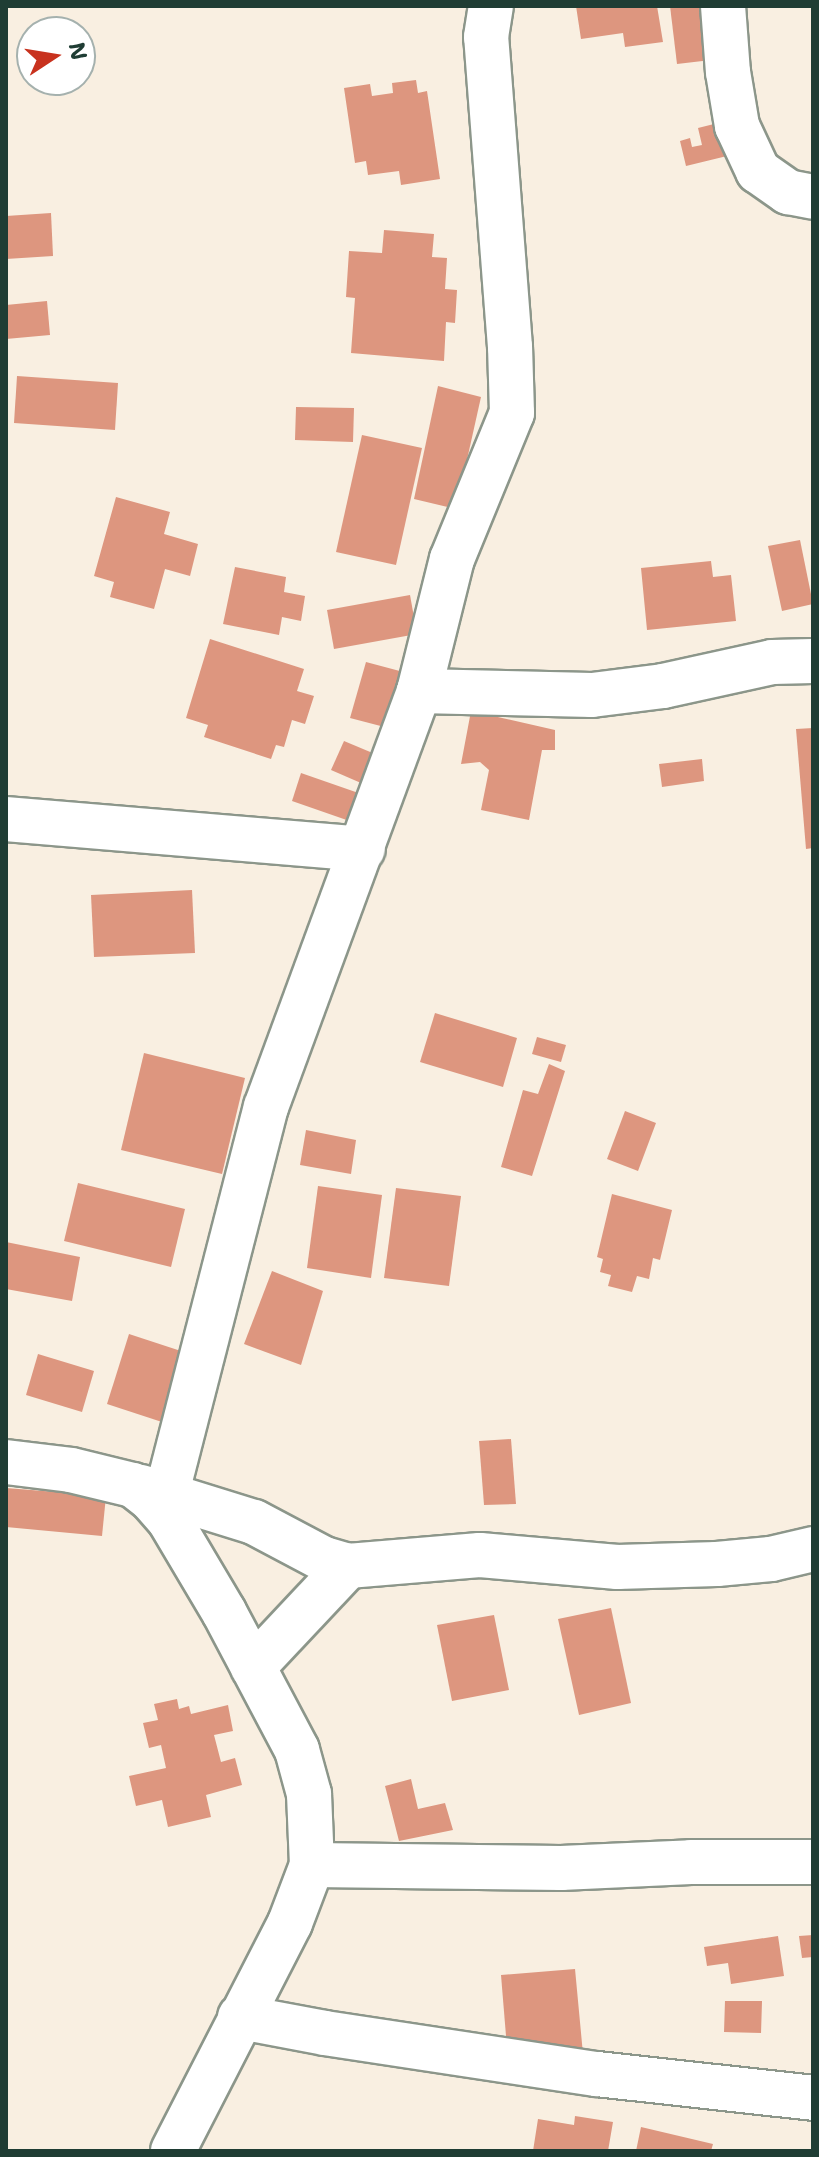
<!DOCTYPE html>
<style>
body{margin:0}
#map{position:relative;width:819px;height:2157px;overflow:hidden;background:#f9efe1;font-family:"Shantell Sans",sans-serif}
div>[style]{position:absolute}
.building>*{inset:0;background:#dd967f}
.roads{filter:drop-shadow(2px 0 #8c968a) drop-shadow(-2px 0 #8c968a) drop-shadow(0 2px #8c968a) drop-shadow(0 -2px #8c968a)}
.minor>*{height:44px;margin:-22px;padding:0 22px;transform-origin:22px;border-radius:22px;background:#fff}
span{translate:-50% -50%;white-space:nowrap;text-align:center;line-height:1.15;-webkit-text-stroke:7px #fff;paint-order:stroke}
.frame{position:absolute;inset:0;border:8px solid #1f3d34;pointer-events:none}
.north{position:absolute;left:16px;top:16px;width:80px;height:80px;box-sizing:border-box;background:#fff;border:2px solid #a5b1ae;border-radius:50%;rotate:78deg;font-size:22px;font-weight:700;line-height:32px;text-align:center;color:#1f3d34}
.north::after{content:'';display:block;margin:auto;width:28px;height:36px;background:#c8321e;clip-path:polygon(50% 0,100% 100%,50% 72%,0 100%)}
</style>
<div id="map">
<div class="building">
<div style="clip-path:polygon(576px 6px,657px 6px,663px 42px,625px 47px,623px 33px,581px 39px)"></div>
<div style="clip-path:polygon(670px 6px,704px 6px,711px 60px,677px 64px)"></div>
<div style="clip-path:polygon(416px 80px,418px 93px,427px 91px,440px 179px,401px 185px,399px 171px,368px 175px,366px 161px,355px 163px,344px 88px,370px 84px,372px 96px,393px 93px,392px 83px)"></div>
<div style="clip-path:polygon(718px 123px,727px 156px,686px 166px,680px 141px,690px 138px,692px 147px,702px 145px,698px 128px)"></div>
<div style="clip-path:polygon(51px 213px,53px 256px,6px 259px,6px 216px)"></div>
<div style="clip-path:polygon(384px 230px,434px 234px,432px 257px,447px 258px,445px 289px,457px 290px,455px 323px,446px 322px,444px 361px,351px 353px,355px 298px,346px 297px,349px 251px,382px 253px)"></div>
<div style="clip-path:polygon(47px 301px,50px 335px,6px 339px,6px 305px)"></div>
<div style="clip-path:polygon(17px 376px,118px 383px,115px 430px,14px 423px)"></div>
<div style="clip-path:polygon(438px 386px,481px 397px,456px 509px,414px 499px)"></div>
<div style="clip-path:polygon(296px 407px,354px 408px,353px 442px,295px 440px)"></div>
<div style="clip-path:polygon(362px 435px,422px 448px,396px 565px,336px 552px)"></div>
<div style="clip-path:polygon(116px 497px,170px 512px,164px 534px,198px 544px,190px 576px,165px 569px,154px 609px,110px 597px,114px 582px,94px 576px)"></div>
<div style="clip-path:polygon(800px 540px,813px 604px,782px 611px,768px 546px)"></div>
<div style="clip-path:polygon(711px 561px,713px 577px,731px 575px,736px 621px,647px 630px,641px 568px)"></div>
<div style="clip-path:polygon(235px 567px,286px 577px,284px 592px,305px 596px,301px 621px,282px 617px,279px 635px,223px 624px)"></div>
<div style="clip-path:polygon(410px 595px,417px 634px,334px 649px,327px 610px)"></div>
<div style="clip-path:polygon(210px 639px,304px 669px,297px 691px,314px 696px,305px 724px,292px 720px,284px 747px,276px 745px,271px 759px,204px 737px,208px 725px,186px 718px)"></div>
<div style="clip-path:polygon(366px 662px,411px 674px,396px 730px,350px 718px)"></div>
<div style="clip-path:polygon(471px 711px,555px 730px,555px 750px,542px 750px,529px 820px,481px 810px,489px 770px,480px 762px,461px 764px)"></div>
<div style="clip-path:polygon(813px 728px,813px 848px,806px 849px,796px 729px)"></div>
<div style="clip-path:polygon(344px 741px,375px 754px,361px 783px,331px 770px)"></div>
<div style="clip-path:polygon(702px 759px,704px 781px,662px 787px,659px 764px)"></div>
<div style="clip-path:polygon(301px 773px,370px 797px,361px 825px,292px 801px)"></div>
<div style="clip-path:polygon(192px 890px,195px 953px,94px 957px,91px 895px)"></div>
<div style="clip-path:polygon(435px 1013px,517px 1038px,503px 1087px,420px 1062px)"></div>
<div style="clip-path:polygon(537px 1037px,566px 1045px,561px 1062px,532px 1054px)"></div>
<div style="clip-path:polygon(144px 1053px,245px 1078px,222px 1174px,121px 1150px)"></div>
<div style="clip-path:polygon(549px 1064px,565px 1071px,532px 1176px,501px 1167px,523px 1090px,538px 1094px)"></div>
<div style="clip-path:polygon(625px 1111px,656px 1123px,638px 1171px,607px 1159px)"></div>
<div style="clip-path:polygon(306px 1130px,356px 1140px,351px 1174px,300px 1165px)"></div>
<div style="clip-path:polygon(78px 1183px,185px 1209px,171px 1267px,64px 1241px)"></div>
<div style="clip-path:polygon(318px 1186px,382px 1195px,371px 1278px,307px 1268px)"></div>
<div style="clip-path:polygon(396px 1188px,461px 1196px,449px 1286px,384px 1278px)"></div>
<div style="clip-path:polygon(612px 1194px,672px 1210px,660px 1260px,653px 1258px,649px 1279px,637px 1276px,632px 1292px,608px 1286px,611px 1275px,600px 1272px,603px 1259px,597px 1257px)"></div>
<div style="clip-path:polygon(6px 1242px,80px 1257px,72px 1301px,6px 1289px)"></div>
<div style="clip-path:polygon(272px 1271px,323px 1291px,301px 1365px,244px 1344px)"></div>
<div style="clip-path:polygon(129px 1334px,187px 1353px,165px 1423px,107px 1404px)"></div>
<div style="clip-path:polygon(38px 1354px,94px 1371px,82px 1412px,26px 1395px)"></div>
<div style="clip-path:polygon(511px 1439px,516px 1504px,484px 1505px,479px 1441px)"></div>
<div style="clip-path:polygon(6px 1488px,106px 1496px,102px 1536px,6px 1527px)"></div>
<div style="clip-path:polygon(611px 1608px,631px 1703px,579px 1715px,558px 1619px)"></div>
<div style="clip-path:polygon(494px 1615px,509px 1690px,452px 1701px,437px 1625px)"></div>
<div style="clip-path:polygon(177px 1699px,179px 1709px,189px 1706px,191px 1714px,228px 1705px,233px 1731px,214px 1735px,221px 1762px,235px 1758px,242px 1785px,206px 1795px,211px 1817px,168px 1827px,162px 1800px,136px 1806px,129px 1776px,166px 1768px,161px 1745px,149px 1748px,143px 1723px,158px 1720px,154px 1704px)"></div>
<div style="clip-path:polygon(411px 1779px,418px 1809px,445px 1803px,453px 1830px,399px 1841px,385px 1786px)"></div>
<div style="clip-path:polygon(813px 1935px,813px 1957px,802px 1958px,799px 1936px)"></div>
<div style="clip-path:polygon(778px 1936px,784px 1976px,731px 1984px,728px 1963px,707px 1966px,704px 1947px)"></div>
<div style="clip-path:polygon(575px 1969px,583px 2054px,508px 2060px,501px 1975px)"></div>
<div style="clip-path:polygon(725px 2001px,762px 2001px,761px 2033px,724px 2032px)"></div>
<div style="clip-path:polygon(575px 2116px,613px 2122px,608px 2151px,533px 2151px,538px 2119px,574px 2125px)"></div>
<div style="clip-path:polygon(641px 2127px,713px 2144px,711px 2151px,636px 2151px)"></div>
</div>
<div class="roads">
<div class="minor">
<div style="left:723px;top:6px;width:66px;rotate:85.7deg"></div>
<div style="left:728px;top:72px;width:55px;rotate:80.5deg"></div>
<div style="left:737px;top:126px;width:50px;rotate:65deg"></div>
<div style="left:758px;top:171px;width:37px;rotate:35deg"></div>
<div style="left:788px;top:192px;width:25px;rotate:11deg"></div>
<div style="left:419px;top:691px;width:173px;rotate:1.3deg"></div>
<div style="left:592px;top:695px;width:72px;rotate:-7.2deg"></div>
<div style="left:663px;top:686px;width:112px;rotate:-12.4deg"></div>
<div style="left:772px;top:662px;width:41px;rotate:-1.4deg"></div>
<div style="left:6px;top:819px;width:358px;rotate:4.8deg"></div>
<div style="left:6px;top:1462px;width:65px;rotate:7deg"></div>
<div style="left:71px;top:1470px;width:64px;rotate:13.6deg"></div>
<div style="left:133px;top:1485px;width:24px;rotate:38deg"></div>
<div style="left:152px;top:1500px;width:28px;rotate:49deg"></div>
<div style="left:170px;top:1521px;width:106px;rotate:59.3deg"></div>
<div style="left:224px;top:1612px;width:156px;rotate:62.1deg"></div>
<div style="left:297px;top:1750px;width:46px;rotate:74.7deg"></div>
<div style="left:309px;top:1794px;width:71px;rotate:87.6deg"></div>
<div style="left:312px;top:1865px;width:62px;rotate:110.8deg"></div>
<div style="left:290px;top:1923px;width:256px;rotate:117.2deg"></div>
<div style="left:141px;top:1487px;width:118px;rotate:17.2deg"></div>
<div style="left:254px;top:1522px;width:79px;rotate:27.9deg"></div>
<div style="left:324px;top:1559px;width:25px;rotate:16deg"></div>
<div style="left:348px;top:1566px;width:132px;rotate:-4.8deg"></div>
<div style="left:480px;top:1555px;width:138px;rotate:5deg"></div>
<div style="left:617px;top:1567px;width:100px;rotate:-1.7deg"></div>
<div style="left:717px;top:1564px;width:54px;rotate:-5.3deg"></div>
<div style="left:771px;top:1559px;width:43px;rotate:-13.4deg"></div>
<div style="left:166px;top:1496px;width:402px;rotate:-75.6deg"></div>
<div style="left:266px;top:1107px;width:443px;rotate:-69.8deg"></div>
<div style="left:419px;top:691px;width:136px;rotate:-76deg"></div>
<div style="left:452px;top:559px;width:158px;rotate:-67.7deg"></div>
<div style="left:512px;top:413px;width:66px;rotate:-91.7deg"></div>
<div style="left:510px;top:347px;width:311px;rotate:-94.4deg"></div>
<div style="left:486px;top:37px;width:31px;rotate:-81deg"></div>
<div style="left:253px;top:1667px;width:139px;rotate:-46.8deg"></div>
<div style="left:312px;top:1865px;width:249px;rotate:0.7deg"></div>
<div style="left:561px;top:1868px;width:130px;rotate:-2.6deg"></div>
<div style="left:691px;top:1862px;width:122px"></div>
<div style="left:240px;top:2017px;width:86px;rotate:10.7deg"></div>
<div style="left:325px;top:2033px;width:275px;rotate:8.6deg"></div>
<div style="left:597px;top:2074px;width:217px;rotate:6.3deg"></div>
</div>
</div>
<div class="frame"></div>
<div class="north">N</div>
</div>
